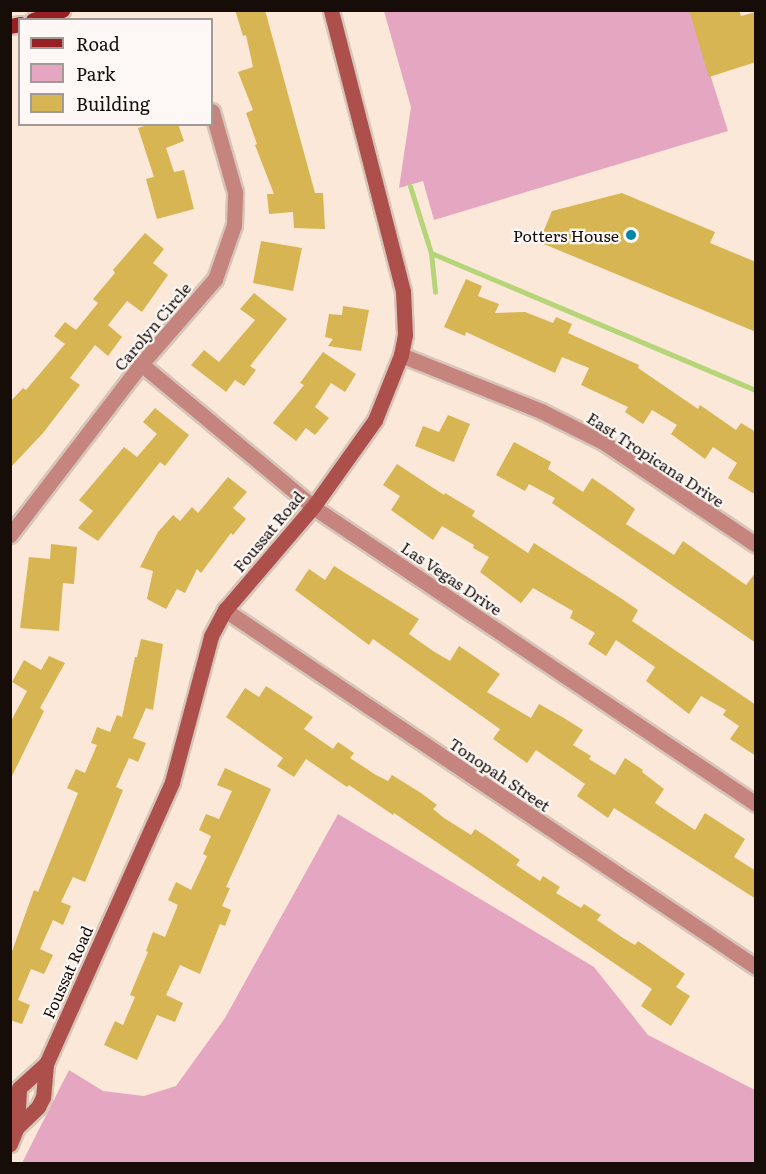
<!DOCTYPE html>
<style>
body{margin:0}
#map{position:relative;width:766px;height:1174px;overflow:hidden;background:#fce8d9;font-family:Literata,serif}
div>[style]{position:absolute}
.green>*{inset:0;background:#e5a6c1}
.stream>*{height:5px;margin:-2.5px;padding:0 2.5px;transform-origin:2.5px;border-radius:2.5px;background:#b5d578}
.building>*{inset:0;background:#d6b552}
.roads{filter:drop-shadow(2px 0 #d7c5b8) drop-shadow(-2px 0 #d7c5b8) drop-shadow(0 2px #d7c5b8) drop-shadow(0 -2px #d7c5b8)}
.street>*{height:15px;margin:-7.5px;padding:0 7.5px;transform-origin:7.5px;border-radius:7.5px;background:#c6847e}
.secondary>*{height:15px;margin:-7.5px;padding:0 7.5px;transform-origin:7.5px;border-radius:7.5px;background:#ad4f4a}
.primary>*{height:15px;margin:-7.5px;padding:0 7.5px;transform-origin:7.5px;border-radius:7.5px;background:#981f23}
.dots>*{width:16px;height:16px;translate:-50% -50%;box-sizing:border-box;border:3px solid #fdf8f5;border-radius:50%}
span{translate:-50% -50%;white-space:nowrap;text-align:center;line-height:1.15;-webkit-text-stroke:4.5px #fdf8f5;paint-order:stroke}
.poi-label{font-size:16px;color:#160d08}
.right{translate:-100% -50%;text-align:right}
.street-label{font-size:16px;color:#160d08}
.frame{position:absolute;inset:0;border:12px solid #160d08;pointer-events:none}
.legend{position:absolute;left:18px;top:18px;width:195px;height:108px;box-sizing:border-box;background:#fdf8f5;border:2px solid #a19a96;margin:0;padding:8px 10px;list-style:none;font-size:18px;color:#160d08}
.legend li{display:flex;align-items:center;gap:12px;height:30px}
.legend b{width:30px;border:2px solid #a19a96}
</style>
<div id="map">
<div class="green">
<div style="clip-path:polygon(384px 11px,690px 11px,728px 131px,434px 220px,423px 181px,399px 188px,411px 107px)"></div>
<div style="clip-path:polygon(338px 814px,594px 967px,648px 1035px,755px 1090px,755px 1163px,22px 1163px,69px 1070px,103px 1091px,144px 1096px,176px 1086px,225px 1018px)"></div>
</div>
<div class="stream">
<div style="left:410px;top:186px;width:70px;rotate:72.6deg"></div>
<div style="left:431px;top:253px;width:39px;rotate:84deg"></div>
<div style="left:431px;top:253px;width:353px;rotate:22.9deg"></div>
</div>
<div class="building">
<div style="clip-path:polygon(235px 10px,265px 10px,315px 193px,323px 193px,325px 229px,294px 228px,293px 212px,269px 214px,267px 194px,274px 194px,255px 145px,257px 144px,246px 113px,253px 110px,238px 72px,253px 67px,246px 35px,243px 36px)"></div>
<div style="clip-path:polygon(689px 10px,739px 10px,741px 16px,756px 12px,756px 62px,709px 77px)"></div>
<div style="clip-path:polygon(151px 124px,178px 124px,184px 141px,166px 148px,174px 172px,184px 170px,194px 209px,157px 219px,146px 179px,154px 177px,138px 128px)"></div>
<div style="clip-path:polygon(622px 193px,715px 232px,710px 243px,756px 262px,756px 332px,539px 242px,552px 211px)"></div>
<div style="clip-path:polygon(145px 233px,164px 249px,153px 263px,168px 275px,142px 312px,127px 301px,108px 325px,122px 337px,108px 356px,95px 345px,70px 378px,80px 385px,43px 433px,10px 468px,10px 402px,23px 388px,26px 390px,65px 344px,54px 336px,65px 322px,76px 330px,98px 303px,93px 299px,115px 273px,113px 270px)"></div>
<div style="clip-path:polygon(261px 241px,302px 248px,293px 291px,253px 283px)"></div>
<div style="clip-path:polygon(466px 279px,482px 286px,478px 296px,499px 304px,495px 313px,525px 312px,553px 323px,556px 317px,572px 324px,568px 333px,639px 365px,638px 368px,698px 409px,700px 405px,736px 430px,741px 423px,756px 432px,756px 495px,728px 478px,737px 463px,713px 447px,705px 459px,671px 434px,677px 425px,652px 410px,643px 424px,625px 412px,628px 407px,581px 385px,589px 368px,562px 357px,555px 373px,466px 332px,465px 336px,444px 327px)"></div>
<div style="clip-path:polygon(254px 293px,287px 319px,250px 366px,256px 370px,244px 386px,235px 380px,226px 392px,191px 365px,204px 350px,219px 362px,255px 320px,240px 309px)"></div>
<div style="clip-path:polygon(343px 306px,369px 310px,361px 351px,328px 346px,333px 339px,325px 337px,329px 314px,342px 315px)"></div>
<div style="clip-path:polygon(323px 352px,356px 374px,345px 392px,331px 383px,315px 407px,329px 418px,315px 435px,306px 428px,296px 441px,273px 423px,304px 385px,300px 383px)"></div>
<div style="clip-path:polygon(155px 408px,189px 435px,165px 466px,160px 462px,98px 541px,78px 528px,93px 511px,79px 500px,124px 447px,137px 457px,157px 434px,143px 422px)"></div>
<div style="clip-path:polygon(448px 415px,470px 424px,454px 462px,415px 446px,423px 426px,439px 432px)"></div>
<div style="clip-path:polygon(514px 442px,551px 462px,548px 469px,583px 492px,592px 478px,611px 491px,635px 509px,626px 524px,674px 555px,683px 541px,746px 585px,756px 572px,756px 643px,552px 503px,555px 498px,529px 484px,525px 491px,496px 475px)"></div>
<div style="clip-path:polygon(397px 464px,444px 495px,445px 493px,475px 511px,472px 516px,528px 553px,534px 543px,622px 599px,638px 610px,632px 621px,756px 705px,756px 756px,730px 739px,739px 726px,723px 715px,726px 710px,701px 696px,689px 714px,646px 681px,655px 667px,616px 640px,606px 656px,588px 644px,595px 633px,570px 618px,573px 611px,533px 588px,521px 603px,480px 572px,489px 557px,473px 548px,474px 545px,442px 526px,433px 540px,391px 510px,400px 496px,383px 485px)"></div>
<div style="clip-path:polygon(228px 477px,247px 492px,233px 508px,246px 519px,233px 535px,231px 533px,201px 573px,197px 569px,185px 593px,177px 589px,166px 609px,147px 599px,153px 571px,140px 567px,158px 532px,173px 515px,180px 521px,192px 507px,198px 513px)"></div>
<div style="clip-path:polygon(51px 544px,77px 547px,74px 584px,63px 583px,59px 631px,20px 628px,29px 557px,50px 559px)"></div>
<div style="clip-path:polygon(334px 566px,419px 619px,409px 634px,433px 651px,450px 661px,459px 646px,500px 674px,487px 692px,531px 718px,539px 704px,564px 718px,583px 730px,573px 745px,591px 756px,589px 759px,615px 775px,625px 758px,643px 770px,642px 772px,664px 789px,655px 803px,671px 814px,695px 830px,705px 813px,745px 839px,734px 857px,756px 871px,756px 899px,614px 808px,608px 818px,577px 796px,585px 784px,536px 750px,527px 763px,493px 739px,500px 729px,373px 639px,369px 645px,295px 590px,309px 569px,325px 580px)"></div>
<div style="clip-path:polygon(141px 639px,163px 644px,153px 710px,146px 708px,133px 738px,146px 743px,138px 762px,129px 758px,116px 787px,123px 790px,85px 882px,73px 877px,61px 902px,71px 906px,63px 925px,53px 920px,40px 949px,53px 955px,44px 974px,31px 969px,18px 1000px,30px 1005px,22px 1024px,10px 1020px,10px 957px,34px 890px,38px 892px,78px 793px,67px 788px,76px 769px,85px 773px,97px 745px,91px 743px,97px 727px,110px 732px,117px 715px,122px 717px,135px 657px,137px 657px)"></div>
<div style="clip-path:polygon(49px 656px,65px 663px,40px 708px,44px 711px,10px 780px,10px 723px,27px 691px,12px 682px,24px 660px,41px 670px)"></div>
<div style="clip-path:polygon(266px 686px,313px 717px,304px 729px,333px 749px,338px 742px,354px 753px,350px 758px,376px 775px,388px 781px,392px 775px,421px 793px,437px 805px,433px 809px,444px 818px,471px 835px,475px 829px,493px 841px,520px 860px,516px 865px,540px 881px,543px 876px,560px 887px,556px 893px,581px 908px,584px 904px,601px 915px,597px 920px,623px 938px,635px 945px,638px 941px,685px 974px,676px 987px,690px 996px,671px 1026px,641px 1006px,652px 989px,394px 813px,393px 815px,349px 785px,347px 787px,306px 759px,294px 777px,277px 766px,283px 758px,226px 717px,245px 688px,259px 697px)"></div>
<div style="clip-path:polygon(225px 768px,271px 789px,226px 887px,230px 888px,222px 906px,231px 910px,225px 926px,220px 924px,200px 974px,180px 965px,166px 995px,183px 1003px,175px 1022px,157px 1015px,137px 1060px,104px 1045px,115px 1021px,123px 1025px,135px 997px,130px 995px,148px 952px,146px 951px,153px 932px,165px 937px,178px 905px,168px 900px,176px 882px,191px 890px,207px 856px,203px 854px,211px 836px,199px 830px,206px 814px,219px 819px,232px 791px,217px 785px)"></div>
</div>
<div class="roads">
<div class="street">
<div style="left:401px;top:355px;width:151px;rotate:21.8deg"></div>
<div style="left:541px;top:411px;width:69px;rotate:26.6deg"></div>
<div style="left:603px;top:442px;width:184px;rotate:33.9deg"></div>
<div style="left:141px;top:364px;width:224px;rotate:39.7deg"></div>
<div style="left:313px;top:507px;width:533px;rotate:33.84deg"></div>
<div style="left:10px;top:535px;width:215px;rotate:-52.5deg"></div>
<div style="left:141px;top:364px;width:113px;rotate:-49deg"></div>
<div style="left:215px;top:279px;width:57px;rotate:-70.6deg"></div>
<div style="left:234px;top:225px;width:33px;rotate:-88deg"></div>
<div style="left:235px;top:192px;width:84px;rotate:-105.9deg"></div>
<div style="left:225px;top:610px;width:640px;rotate:33.91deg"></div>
</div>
<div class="secondary">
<div style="left:46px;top:1064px;width:309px;rotate:-65.9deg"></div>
<div style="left:172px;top:782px;width:151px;rotate:-75deg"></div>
<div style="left:211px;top:636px;width:30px;rotate:-62deg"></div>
<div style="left:225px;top:610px;width:135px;rotate:-49.5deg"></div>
<div style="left:313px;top:507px;width:107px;rotate:-54.5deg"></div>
<div style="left:375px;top:420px;width:70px;rotate:-68.2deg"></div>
<div style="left:401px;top:355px;width:20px;rotate:-79deg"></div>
<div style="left:405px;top:335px;width:44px;rotate:-92.6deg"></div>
<div style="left:403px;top:291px;width:290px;rotate:-104.4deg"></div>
<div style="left:46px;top:1064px;width:33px;rotate:95deg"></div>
<div style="left:43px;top:1097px;width:11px;rotate:117deg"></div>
<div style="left:38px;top:1107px;width:29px;rotate:136deg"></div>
<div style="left:17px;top:1127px;width:39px;rotate:-87deg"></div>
<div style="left:19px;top:1088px;width:36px;rotate:-42deg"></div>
<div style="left:10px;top:1144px;width:18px;rotate:-68deg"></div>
</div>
<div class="primary">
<div style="left:33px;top:20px;width:31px;rotate:-19deg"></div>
<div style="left:10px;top:26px;width:10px;rotate:-11deg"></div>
</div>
</div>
<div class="dots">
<div style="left:631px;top:235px;background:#0287a9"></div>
</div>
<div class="poi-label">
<span class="right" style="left:619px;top:235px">Potters House</span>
</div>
<div class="street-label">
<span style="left:152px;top:326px;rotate:-50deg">Carolyn Circle</span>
<span style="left:656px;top:459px;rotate:33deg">East Tropicana Drive</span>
<span style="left:268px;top:531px;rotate:-50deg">Foussat Road</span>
<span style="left:452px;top:578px;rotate:34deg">Las Vegas Drive</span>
<span style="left:500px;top:774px;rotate:34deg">Tonopah Street</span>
<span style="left:67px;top:972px;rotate:-66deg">Foussat Road</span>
</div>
<div class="frame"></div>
<ul class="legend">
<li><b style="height:8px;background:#981f23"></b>Road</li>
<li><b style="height:16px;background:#e5a6c1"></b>Park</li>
<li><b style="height:16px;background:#d6b552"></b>Building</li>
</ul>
</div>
